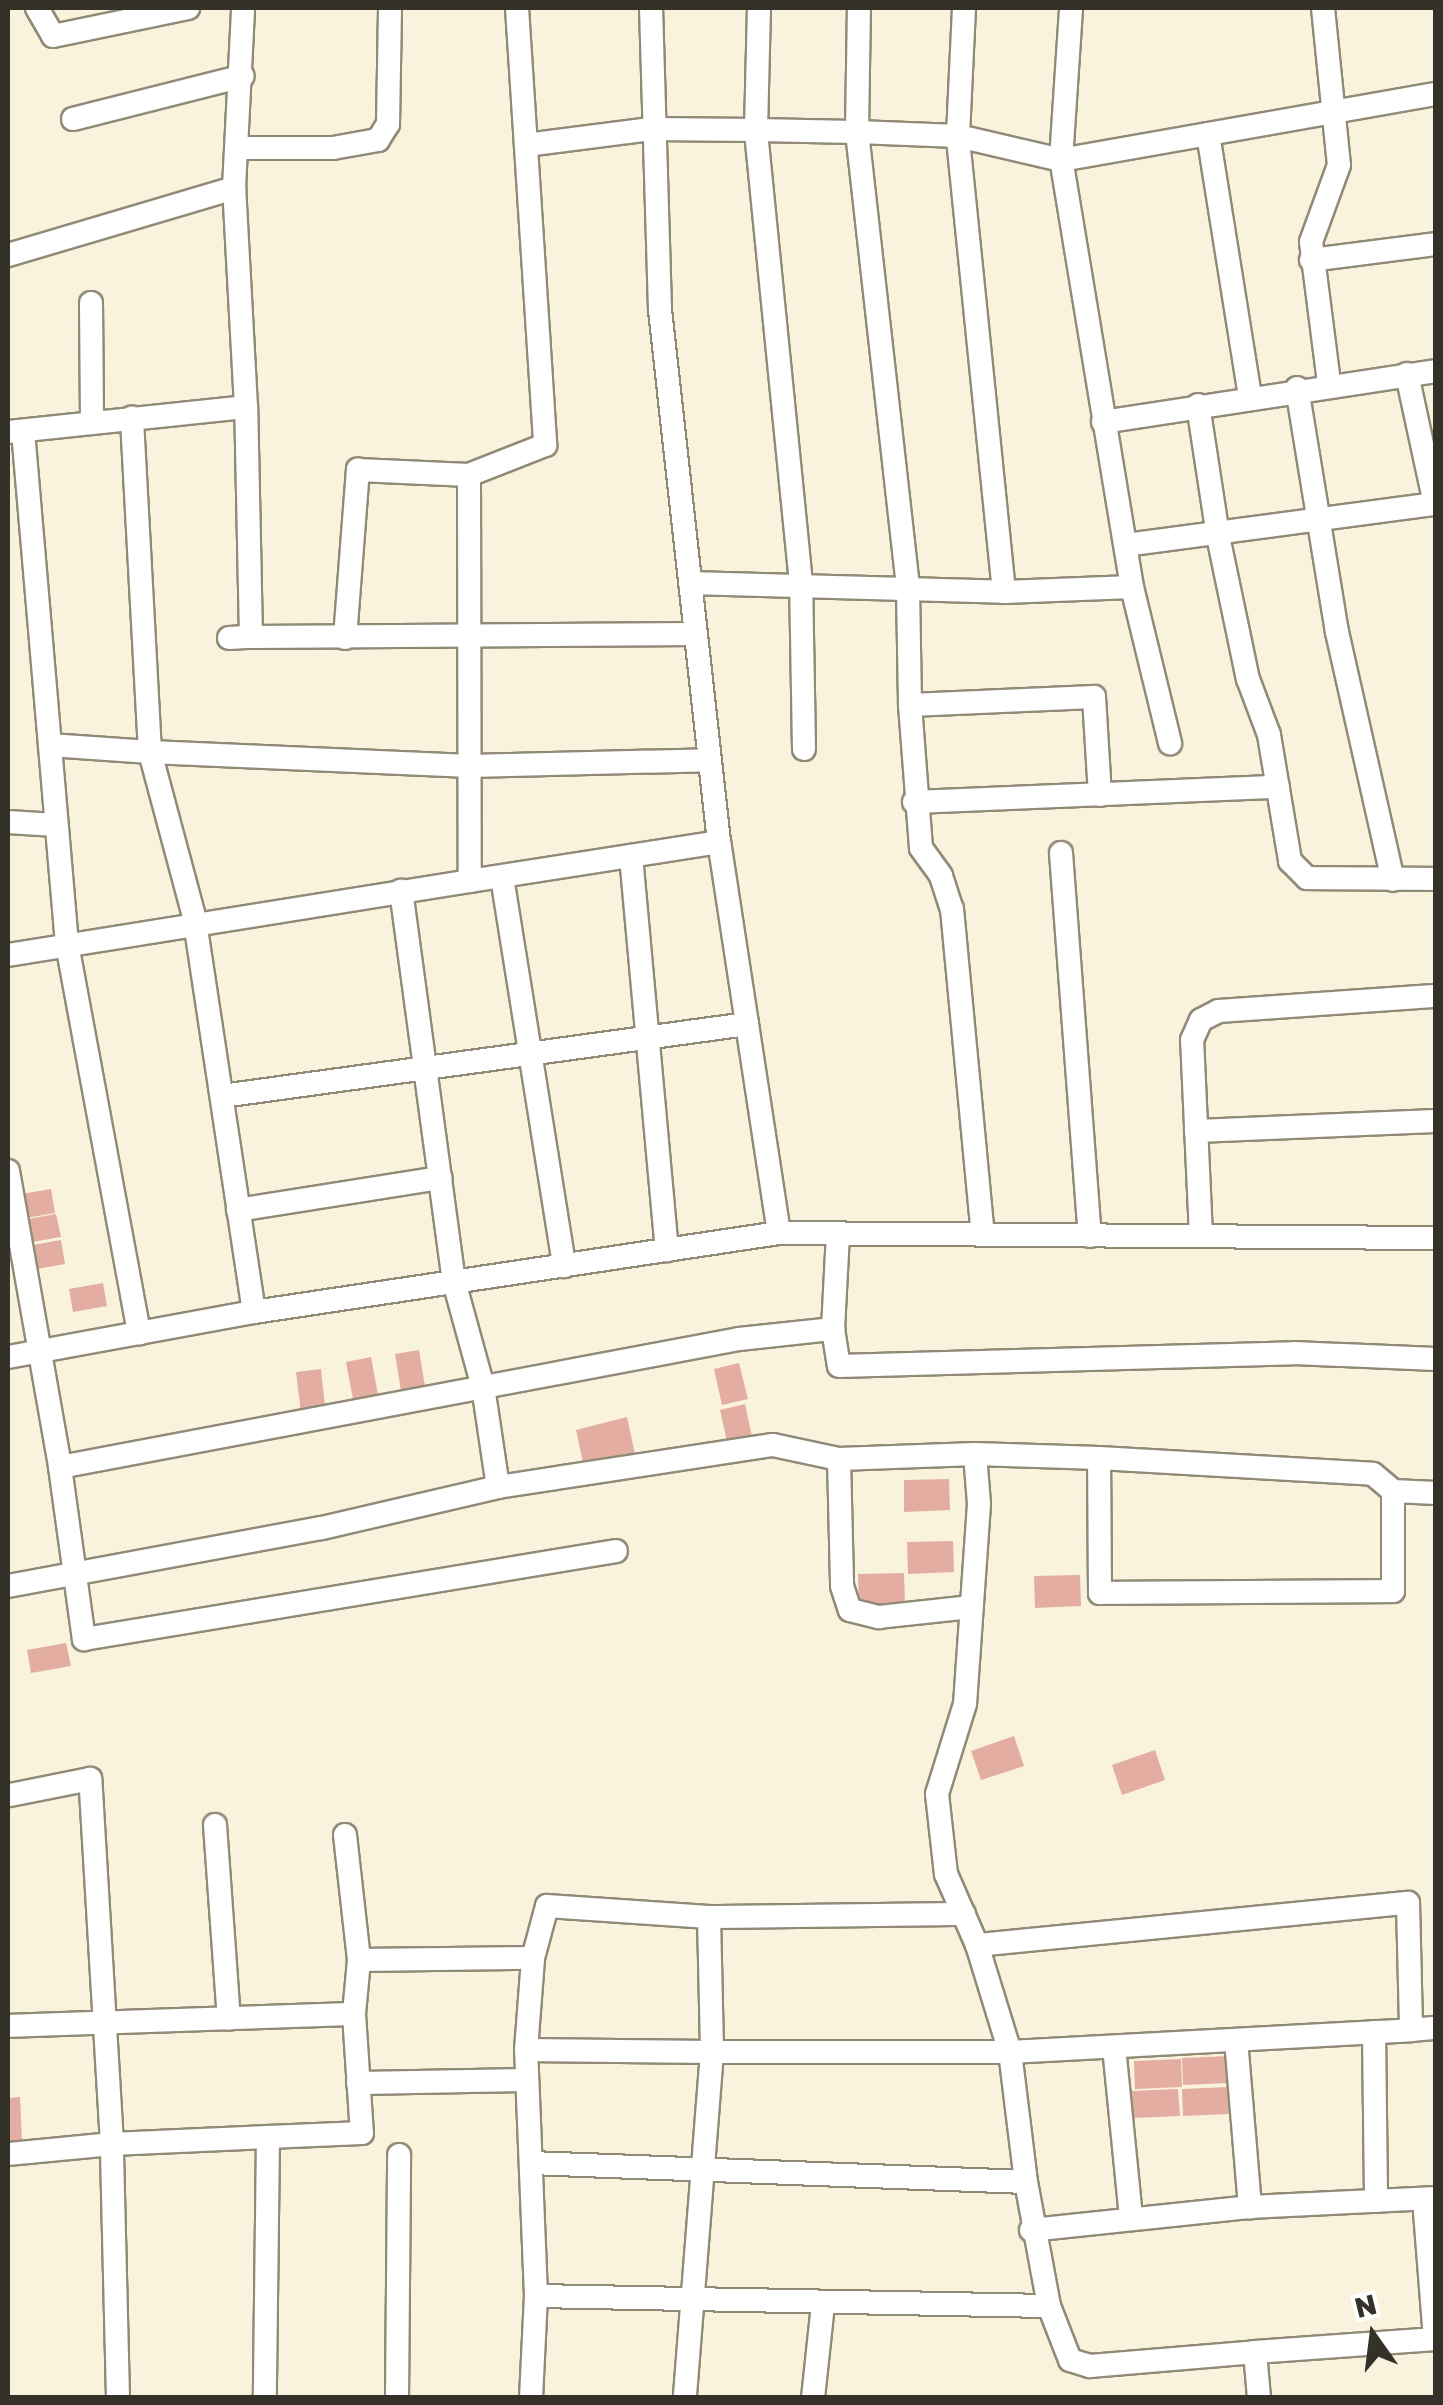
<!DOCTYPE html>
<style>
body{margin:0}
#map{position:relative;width:1443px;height:2405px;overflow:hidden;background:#f9f3de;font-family:"Golos Text",sans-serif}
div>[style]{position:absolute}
.building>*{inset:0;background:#e3ada1}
.roads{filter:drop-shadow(2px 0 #908a77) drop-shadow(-2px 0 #908a77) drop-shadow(0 2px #908a77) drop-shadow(0 -2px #908a77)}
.street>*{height:22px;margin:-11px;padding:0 11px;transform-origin:11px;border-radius:11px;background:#fff}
span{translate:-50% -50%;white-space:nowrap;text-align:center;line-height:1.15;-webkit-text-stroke:10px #fff;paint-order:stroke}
.frame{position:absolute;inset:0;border:10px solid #343129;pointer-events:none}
.north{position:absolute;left:1323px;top:2285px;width:100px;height:100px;-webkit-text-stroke:8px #fff;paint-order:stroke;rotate:346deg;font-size:28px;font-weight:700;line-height:40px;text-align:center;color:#343129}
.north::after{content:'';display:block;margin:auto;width:35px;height:45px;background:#343129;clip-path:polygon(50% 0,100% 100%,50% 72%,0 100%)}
</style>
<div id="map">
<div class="building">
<div style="clip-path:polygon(51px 1189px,55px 1213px,20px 1219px,16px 1195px)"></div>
<div style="clip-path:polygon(56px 1214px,61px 1237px,26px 1243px,22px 1220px)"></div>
<div style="clip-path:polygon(61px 1240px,65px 1264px,31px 1270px,27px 1246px)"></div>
<div style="clip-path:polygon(103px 1283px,107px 1306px,73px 1312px,69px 1289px)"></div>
<div style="clip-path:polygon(419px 1350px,425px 1387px,401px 1391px,395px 1354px)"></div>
<div style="clip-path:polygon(371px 1357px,378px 1395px,353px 1399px,346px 1362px)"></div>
<div style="clip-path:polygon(739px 1363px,748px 1399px,722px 1405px,714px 1369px)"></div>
<div style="clip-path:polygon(321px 1369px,325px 1407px,301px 1413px,296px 1372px)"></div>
<div style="clip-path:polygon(745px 1404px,753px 1441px,728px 1446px,720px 1410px)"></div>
<div style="clip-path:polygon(627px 1417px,635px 1454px,584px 1467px,576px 1430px)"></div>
<div style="clip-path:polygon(949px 1479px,950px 1510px,904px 1512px,904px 1480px)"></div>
<div style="clip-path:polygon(953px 1541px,954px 1572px,908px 1574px,907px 1542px)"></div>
<div style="clip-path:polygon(904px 1573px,905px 1604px,859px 1605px,858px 1574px)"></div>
<div style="clip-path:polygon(1080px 1575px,1081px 1606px,1035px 1608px,1034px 1576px)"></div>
<div style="clip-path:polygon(66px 1643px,71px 1666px,31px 1673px,27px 1650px)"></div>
<div style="clip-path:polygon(1014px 1736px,1024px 1766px,981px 1780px,971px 1751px)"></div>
<div style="clip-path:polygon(1155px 1750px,1165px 1780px,1122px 1795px,1112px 1765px)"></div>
<div style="clip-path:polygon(1229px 2056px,1230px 2083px,1183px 2085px,1182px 2058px)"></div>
<div style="clip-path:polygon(1181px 2059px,1182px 2087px,1135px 2089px,1134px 2061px)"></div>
<div style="clip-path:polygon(1228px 2087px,1229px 2114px,1183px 2116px,1182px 2089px)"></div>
<div style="clip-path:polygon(1178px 2089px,1180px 2116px,1133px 2118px,1132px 2091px)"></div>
<div style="clip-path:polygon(20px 2097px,22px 2142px,8px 2143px,8px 2098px)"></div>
</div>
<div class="roads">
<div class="street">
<div style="left:37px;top:8px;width:32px;rotate:60deg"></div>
<div style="left:53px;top:36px;width:138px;rotate:-11.7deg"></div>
<div style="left:517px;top:8px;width:438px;rotate:86.3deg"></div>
<div style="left:545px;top:445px;width:82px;rotate:158.5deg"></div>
<div style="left:469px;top:475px;width:406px;rotate:89.9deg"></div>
<div style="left:470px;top:881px;width:252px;rotate:-8.9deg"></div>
<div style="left:719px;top:842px;width:535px;rotate:-96.33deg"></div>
<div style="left:660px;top:310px;width:302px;rotate:-91.7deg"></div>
<div style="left:964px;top:8px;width:128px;rotate:92.7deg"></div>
<div style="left:958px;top:136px;width:101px;rotate:-177.7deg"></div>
<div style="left:857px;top:132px;width:460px;rotate:83.6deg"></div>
<div style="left:908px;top:589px;width:116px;rotate:89deg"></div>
<div style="left:910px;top:705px;width:184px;rotate:-2.5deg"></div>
<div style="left:1094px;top:697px;width:98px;rotate:86.5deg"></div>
<div style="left:1323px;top:8px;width:158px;rotate:84.2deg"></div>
<div style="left:1339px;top:165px;width:82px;rotate:110deg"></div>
<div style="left:1311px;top:242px;width:142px;rotate:82.7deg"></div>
<div style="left:73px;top:119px;width:175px;rotate:-14.2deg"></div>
<div style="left:1208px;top:134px;width:264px;rotate:80.9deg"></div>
<div style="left:526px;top:145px;width:126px;rotate:-7.3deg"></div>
<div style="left:651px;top:129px;width:105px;rotate:0.5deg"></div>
<div style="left:756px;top:130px;width:122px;rotate:-88.6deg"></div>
<div style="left:239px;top:148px;width:94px"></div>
<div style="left:333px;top:148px;width:46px;rotate:-10.1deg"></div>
<div style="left:378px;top:140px;width:19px;rotate:-58deg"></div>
<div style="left:388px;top:124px;width:116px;rotate:-89deg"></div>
<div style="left:8px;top:255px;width:236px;rotate:-16.5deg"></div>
<div style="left:1311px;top:260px;width:126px;rotate:-7.3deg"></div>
<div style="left:91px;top:303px;width:118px;rotate:89.5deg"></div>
<div style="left:1297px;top:388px;width:247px;rotate:80.7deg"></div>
<div style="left:1337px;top:632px;width:254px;rotate:77.3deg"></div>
<div style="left:1198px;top:405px;width:133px;rotate:81.3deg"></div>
<div style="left:1218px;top:536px;width:146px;rotate:78.2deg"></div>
<div style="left:1248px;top:679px;width:60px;rotate:69.4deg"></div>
<div style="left:1269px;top:735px;width:128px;rotate:80.5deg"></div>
<div style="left:1290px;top:861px;width:24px;rotate:45deg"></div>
<div style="left:1307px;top:878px;width:129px;rotate:0.4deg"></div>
<div style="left:1103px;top:422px;width:337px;rotate:-8.7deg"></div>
<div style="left:23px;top:431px;width:515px;rotate:85.1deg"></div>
<div style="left:67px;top:944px;width:396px;rotate:79.5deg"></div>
<div style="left:8px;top:432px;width:239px;rotate:-6deg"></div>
<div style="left:246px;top:407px;width:219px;rotate:-93.1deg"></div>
<div style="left:234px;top:188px;width:180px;rotate:-87.1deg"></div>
<div style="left:1126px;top:545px;width:312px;rotate:-7.6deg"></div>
<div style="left:1435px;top:504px;width:133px;rotate:-102.2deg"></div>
<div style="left:690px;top:583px;width:314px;rotate:1.6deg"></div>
<div style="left:1004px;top:592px;width:128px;rotate:-2.2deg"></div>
<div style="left:1132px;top:587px;width:433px;rotate:-99.4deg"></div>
<div style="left:1061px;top:160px;width:381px;rotate:-10deg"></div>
<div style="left:1132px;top:587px;width:161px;rotate:76.3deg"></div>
<div style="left:1004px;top:592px;width:458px;rotate:-95.8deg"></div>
<div style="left:958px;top:136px;width:106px;rotate:13.1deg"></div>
<div style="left:1061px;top:160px;width:152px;rotate:-86.2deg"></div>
<div style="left:251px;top:637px;width:444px;rotate:-0.4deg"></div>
<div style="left:229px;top:638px;width:22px;rotate:-3deg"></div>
<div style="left:251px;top:637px;width:230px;rotate:-91.2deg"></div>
<div style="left:345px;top:638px;width:169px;rotate:-85.6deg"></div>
<div style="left:358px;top:470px;width:111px;rotate:2.6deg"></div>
<div style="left:910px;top:705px;width:143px;rotate:85.6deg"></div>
<div style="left:921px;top:848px;width:34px;rotate:54deg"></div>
<div style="left:941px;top:876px;width:35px;rotate:72deg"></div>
<div style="left:952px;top:909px;width:327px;rotate:84.6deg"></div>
<div style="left:50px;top:745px;width:100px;rotate:4deg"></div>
<div style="left:150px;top:752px;width:335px;rotate:-93.1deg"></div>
<div style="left:804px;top:749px;width:166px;rotate:-91deg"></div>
<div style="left:801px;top:583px;width:455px;rotate:-95.7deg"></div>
<div style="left:756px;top:130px;width:101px;rotate:1.1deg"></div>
<div style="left:857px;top:132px;width:124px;rotate:-89.1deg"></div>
<div style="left:914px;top:802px;width:364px;rotate:-2.4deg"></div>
<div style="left:8px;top:822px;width:48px;rotate:3.6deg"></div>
<div style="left:1061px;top:853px;width:384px;rotate:85.7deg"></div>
<div style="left:631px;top:856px;width:396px;rotate:84.8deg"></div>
<div style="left:502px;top:877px;width:394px;rotate:80.9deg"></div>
<div style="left:8px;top:955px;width:468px;rotate:-9.1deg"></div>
<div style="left:222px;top:1096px;width:530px;rotate:-7.81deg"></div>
<div style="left:1196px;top:1131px;width:240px;rotate:-2.4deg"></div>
<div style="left:8px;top:1171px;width:301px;rotate:80deg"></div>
<div style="left:60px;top:1467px;width:691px;rotate:-10.68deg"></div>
<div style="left:739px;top:1339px;width:95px;rotate:-6.1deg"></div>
<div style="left:833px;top:1329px;width:95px;rotate:-87deg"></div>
<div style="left:238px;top:1210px;width:205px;rotate:-9deg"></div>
<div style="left:779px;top:1233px;width:657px;rotate:0.44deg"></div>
<div style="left:1201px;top:1236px;width:196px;rotate:-92.6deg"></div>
<div style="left:1192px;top:1040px;width:22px;rotate:-66deg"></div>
<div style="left:1201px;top:1020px;width:20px;rotate:-27deg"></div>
<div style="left:1219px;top:1011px;width:218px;rotate:-4deg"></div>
<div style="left:254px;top:1312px;width:396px;rotate:-98.6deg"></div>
<div style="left:195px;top:920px;width:174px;rotate:-105deg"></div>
<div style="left:150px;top:752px;width:320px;rotate:2.5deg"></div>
<div style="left:470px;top:766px;width:240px;rotate:-1.4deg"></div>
<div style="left:833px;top:1329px;width:37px;rotate:81deg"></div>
<div style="left:839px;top:1366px;width:455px;rotate:-1.6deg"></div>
<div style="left:1294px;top:1353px;width:142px;rotate:2.4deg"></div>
<div style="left:8px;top:1357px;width:250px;rotate:-10.4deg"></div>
<div style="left:254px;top:1312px;width:531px;rotate:-8.56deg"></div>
<div style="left:779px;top:1233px;width:396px;rotate:-98.7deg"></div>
<div style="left:975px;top:1454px;width:124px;rotate:1.8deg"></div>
<div style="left:1099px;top:1458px;width:274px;rotate:3.3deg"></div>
<div style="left:1373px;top:1474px;width:26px;rotate:40deg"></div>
<div style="left:1393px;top:1491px;width:100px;rotate:90deg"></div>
<div style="left:1393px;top:1591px;width:293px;rotate:179.6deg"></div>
<div style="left:1100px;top:1593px;width:135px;rotate:-90.4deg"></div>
<div style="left:839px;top:1459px;width:127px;rotate:88.6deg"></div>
<div style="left:842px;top:1586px;width:25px;rotate:72deg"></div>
<div style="left:850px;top:1610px;width:30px;rotate:14deg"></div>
<div style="left:879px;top:1617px;width:93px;rotate:-6.2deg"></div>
<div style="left:60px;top:1467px;width:174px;rotate:82.1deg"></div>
<div style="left:84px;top:1639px;width:539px;rotate:-9.39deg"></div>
<div style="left:498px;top:1487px;width:278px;rotate:-8.7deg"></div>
<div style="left:773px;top:1445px;width:67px;rotate:12deg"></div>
<div style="left:839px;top:1459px;width:136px;rotate:-2.1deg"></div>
<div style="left:975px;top:1454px;width:50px;rotate:85.4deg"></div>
<div style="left:979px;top:1504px;width:200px;rotate:94deg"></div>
<div style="left:965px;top:1704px;width:94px;rotate:107.3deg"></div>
<div style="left:937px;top:1794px;width:81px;rotate:83.6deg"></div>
<div style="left:946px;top:1874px;width:77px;rotate:66.4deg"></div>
<div style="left:977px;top:1945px;width:433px;rotate:-5.6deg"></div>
<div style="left:1408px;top:1903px;width:127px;rotate:88.6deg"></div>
<div style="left:1411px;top:2030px;width:25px;rotate:-5deg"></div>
<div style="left:1393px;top:1491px;width:43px;rotate:2.7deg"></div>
<div style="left:8px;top:1586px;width:319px;rotate:-10.5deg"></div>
<div style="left:322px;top:1528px;width:181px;rotate:-13.1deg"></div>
<div style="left:498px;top:1487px;width:101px;rotate:-98.5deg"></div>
<div style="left:483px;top:1387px;width:109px;rotate:-105.4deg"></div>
<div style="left:454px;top:1282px;width:395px;rotate:-97.7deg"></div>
<div style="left:215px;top:1825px;width:194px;rotate:85.9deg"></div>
<div style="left:345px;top:1835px;width:126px;rotate:83.6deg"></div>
<div style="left:709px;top:1917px;width:135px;rotate:88.7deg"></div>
<div style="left:712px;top:2052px;width:298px"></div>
<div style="left:1010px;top:2052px;width:402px;rotate:-3.1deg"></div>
<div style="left:354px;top:2014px;width:54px;rotate:-84.7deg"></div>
<div style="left:359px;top:1960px;width:174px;rotate:-0.7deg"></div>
<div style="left:533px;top:1958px;width:54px;rotate:-74.9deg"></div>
<div style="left:547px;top:1906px;width:162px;rotate:3.9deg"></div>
<div style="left:709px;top:1917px;width:255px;rotate:-0.7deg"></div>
<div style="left:8px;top:2026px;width:346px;rotate:-2deg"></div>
<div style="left:354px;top:2014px;width:119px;rotate:86.2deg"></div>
<div style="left:362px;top:2133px;width:94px;rotate:177.6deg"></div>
<div style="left:268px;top:2137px;width:261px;rotate:90.7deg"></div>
<div style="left:1374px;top:2032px;width:169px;rotate:89.3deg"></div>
<div style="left:1236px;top:2040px;width:168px;rotate:85.2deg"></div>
<div style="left:1250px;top:2207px;width:186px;rotate:-2.8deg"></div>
<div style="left:1114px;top:2047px;width:170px;rotate:84.3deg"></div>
<div style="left:526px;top:2050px;width:186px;rotate:0.6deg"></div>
<div style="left:712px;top:2052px;width:347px;rotate:94.5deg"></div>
<div style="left:358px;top:2083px;width:169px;rotate:-1deg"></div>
<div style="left:8px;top:2154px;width:104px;rotate:-5.5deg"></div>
<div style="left:112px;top:2144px;width:366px;rotate:-93.4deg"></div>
<div style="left:90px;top:1779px;width:82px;rotate:168.7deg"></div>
<div style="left:531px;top:2163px;width:495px;rotate:2.2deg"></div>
<div style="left:1026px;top:2182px;width:131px;rotate:-97deg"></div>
<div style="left:1010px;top:2052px;width:112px;rotate:-107.1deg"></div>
<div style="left:1424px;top:2199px;width:140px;rotate:85.5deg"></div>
<div style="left:1031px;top:2230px;width:220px;rotate:-6deg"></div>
<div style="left:536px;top:2296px;width:513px;rotate:1.12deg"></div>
<div style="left:1049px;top:2306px;width:126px;rotate:-100.5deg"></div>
<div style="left:1049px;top:2306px;width:58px;rotate:68.7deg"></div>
<div style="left:1070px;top:2360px;width:21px;rotate:17deg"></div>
<div style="left:1090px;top:2366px;width:166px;rotate:-4.8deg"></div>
<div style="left:1255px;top:2352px;width:46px;rotate:85deg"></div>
<div style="left:1255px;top:2352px;width:181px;rotate:-4.1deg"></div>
<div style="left:118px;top:2398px;width:254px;rotate:-91.4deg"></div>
<div style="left:112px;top:2144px;width:156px;rotate:-2.6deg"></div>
<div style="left:397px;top:2398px;width:243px;rotate:-89.5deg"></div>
<div style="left:531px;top:2398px;width:102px;rotate:-87.2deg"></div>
<div style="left:536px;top:2296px;width:246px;rotate:-92.3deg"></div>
<div style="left:526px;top:2050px;width:92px;rotate:-85.6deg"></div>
<div style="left:813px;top:2398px;width:95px;rotate:-83.9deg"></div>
</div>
</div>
<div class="frame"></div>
<div class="north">N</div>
</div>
